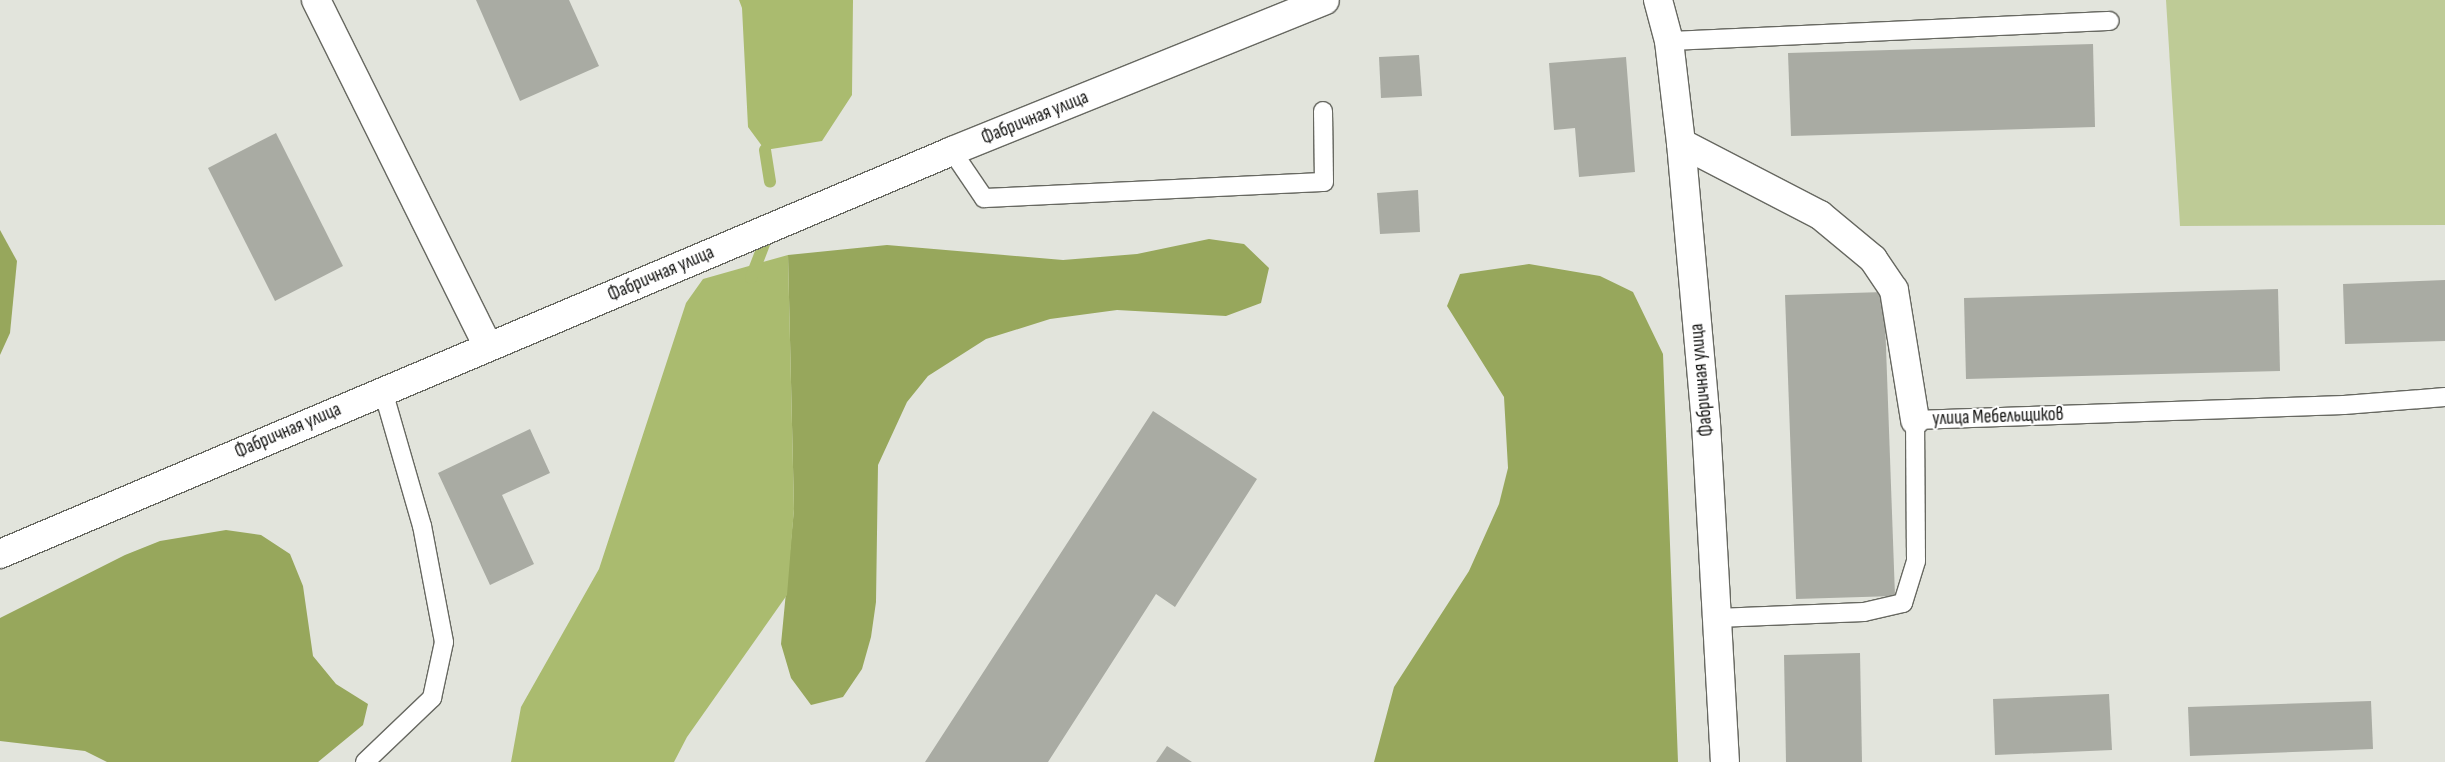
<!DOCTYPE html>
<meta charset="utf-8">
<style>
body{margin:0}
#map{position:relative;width:2445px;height:762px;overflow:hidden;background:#e2e4dc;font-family:"Sofia Sans Condensed",sans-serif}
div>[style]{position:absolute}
.green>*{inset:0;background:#becb96}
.forest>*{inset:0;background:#97a75c}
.water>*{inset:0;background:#aabb6f}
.stream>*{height:12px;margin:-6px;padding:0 6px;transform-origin:6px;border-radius:6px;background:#aabb6f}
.building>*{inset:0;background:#a9aba3}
.roads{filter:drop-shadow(1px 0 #676861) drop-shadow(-1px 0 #676861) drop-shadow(0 1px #676861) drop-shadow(0 -1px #676861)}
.service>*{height:18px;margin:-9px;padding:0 9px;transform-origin:9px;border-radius:9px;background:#fff}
.minor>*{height:28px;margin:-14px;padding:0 14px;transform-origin:14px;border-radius:14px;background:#fff}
span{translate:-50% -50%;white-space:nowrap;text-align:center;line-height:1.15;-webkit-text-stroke:4px #fff;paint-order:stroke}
.street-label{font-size:19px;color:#121210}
</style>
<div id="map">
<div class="green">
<div style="clip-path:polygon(2166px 0,2445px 0,2445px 225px,2180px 226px)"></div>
</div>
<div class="forest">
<div style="clip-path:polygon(0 230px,17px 261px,10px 333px,0 355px)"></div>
<div style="clip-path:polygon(1209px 239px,1244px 244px,1269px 268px,1261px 303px,1226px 316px,1117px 310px,1050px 319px,986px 339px,928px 376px,907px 402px,878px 465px,876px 602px,871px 637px,862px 669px,843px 697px,811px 705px,791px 678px,781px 644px,794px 509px,788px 255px,887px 245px,1063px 260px,1137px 254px)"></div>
<div style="clip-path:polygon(1529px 264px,1600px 276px,1633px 292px,1663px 354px,1678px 762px,1374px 762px,1394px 687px,1469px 571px,1499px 504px,1508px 468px,1504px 397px,1447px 306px,1460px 274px)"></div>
<div style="clip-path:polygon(226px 530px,261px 535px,290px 554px,303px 586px,313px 656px,336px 684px,368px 704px,363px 725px,318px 762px,107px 762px,85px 751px,0 741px,0 618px,125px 555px,160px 541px)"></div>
</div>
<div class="water">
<div style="clip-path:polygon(739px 0,853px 0,852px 95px,822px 141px,765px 150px,748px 127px,742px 8px)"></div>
<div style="clip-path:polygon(788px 255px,794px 509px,787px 595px,687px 737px,674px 762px,511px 762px,521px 707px,599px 569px,686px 303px,703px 279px)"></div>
</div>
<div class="stream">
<div style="left:765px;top:150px;width:32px;rotate:81deg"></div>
<div style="left:751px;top:278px;width:40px;rotate:-69deg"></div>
</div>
<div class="building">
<div style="clip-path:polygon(476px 0,569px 0,599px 66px,520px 101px)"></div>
<div style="clip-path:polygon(2093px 44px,2095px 127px,1791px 136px,1788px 53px)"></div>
<div style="clip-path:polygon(1419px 55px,1422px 96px,1381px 98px,1379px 57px)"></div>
<div style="clip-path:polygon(1626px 57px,1635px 172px,1579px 177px,1575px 128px,1554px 130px,1549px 63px)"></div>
<div style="clip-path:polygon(276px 133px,343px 266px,275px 301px,208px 168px)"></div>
<div style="clip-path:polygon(1418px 190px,1420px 232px,1380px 234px,1377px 193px)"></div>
<div style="clip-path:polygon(2445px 280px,2445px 341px,2345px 344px,2343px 284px)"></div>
<div style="clip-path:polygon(2278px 289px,2280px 371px,1966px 379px,1964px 298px)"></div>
<div style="clip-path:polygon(1884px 292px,1895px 596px,1796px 599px,1785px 295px)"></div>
<div style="clip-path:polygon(1153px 411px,1257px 479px,1175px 607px,1156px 594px,1048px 762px,925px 762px)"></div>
<div style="clip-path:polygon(530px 429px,550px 473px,502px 495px,534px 564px,490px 585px,438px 473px)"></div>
<div style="clip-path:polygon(1860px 653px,1862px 762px,1786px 762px,1784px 655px)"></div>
<div style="clip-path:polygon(2109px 694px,2112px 750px,1995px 755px,1993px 699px)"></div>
<div style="clip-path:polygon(2371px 701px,2373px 749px,2190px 756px,2188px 707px)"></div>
<div style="clip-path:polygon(1167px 746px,1192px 762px,1156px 762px)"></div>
</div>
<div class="roads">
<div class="service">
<div style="left:1669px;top:41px;width:441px;rotate:-2.6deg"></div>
<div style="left:952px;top:151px;width:57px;rotate:55.8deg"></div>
<div style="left:984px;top:198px;width:340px;rotate:-2.7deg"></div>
<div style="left:1324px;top:182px;width:71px;rotate:-90.8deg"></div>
<div style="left:1717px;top:618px;width:147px;rotate:-2.3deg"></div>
<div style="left:1864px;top:612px;width:40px;rotate:-13deg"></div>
<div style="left:1903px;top:603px;width:44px;rotate:-72.8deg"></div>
<div style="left:1916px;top:561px;width:141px;rotate:-90.4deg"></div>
<div style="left:1915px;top:420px;width:429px;rotate:-2deg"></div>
<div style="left:2344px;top:405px;width:101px;rotate:-4.5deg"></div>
<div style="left:365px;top:762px;width:93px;rotate:-43.7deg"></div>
<div style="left:432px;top:698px;width:57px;rotate:-77.9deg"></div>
<div style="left:444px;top:642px;width:118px;rotate:-100.7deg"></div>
<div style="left:422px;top:526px;width:141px;rotate:-106.1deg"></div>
</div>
<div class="minor">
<div style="left:316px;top:0;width:387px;rotate:63.6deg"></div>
<div style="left:1658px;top:0;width:42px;rotate:75deg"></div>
<div style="left:1669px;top:41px;width:103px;rotate:83.3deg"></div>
<div style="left:1681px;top:143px;width:281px;rotate:84.9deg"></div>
<div style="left:1706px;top:423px;width:340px;rotate:86.8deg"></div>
<div style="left:1681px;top:143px;width:157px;rotate:27.4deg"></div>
<div style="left:1820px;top:215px;width:69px;rotate:39.7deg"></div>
<div style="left:1873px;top:259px;width:37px;rotate:56deg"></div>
<div style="left:1894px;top:290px;width:132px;rotate:80.8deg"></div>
<div style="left:0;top:554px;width:1034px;rotate:-22.94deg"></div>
<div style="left:952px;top:151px;width:402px;rotate:-22deg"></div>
</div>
</div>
<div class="street-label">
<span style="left:1035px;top:118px;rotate:-22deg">Фабричная улица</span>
<span style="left:661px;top:274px;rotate:-23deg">Фабричная улица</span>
<span style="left:1702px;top:380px;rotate:-95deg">Фабричная улица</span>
<span style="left:1998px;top:417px;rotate:-2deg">улица Мебельщиков</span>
<span style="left:288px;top:431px;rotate:-23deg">Фабричная улица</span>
</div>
</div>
